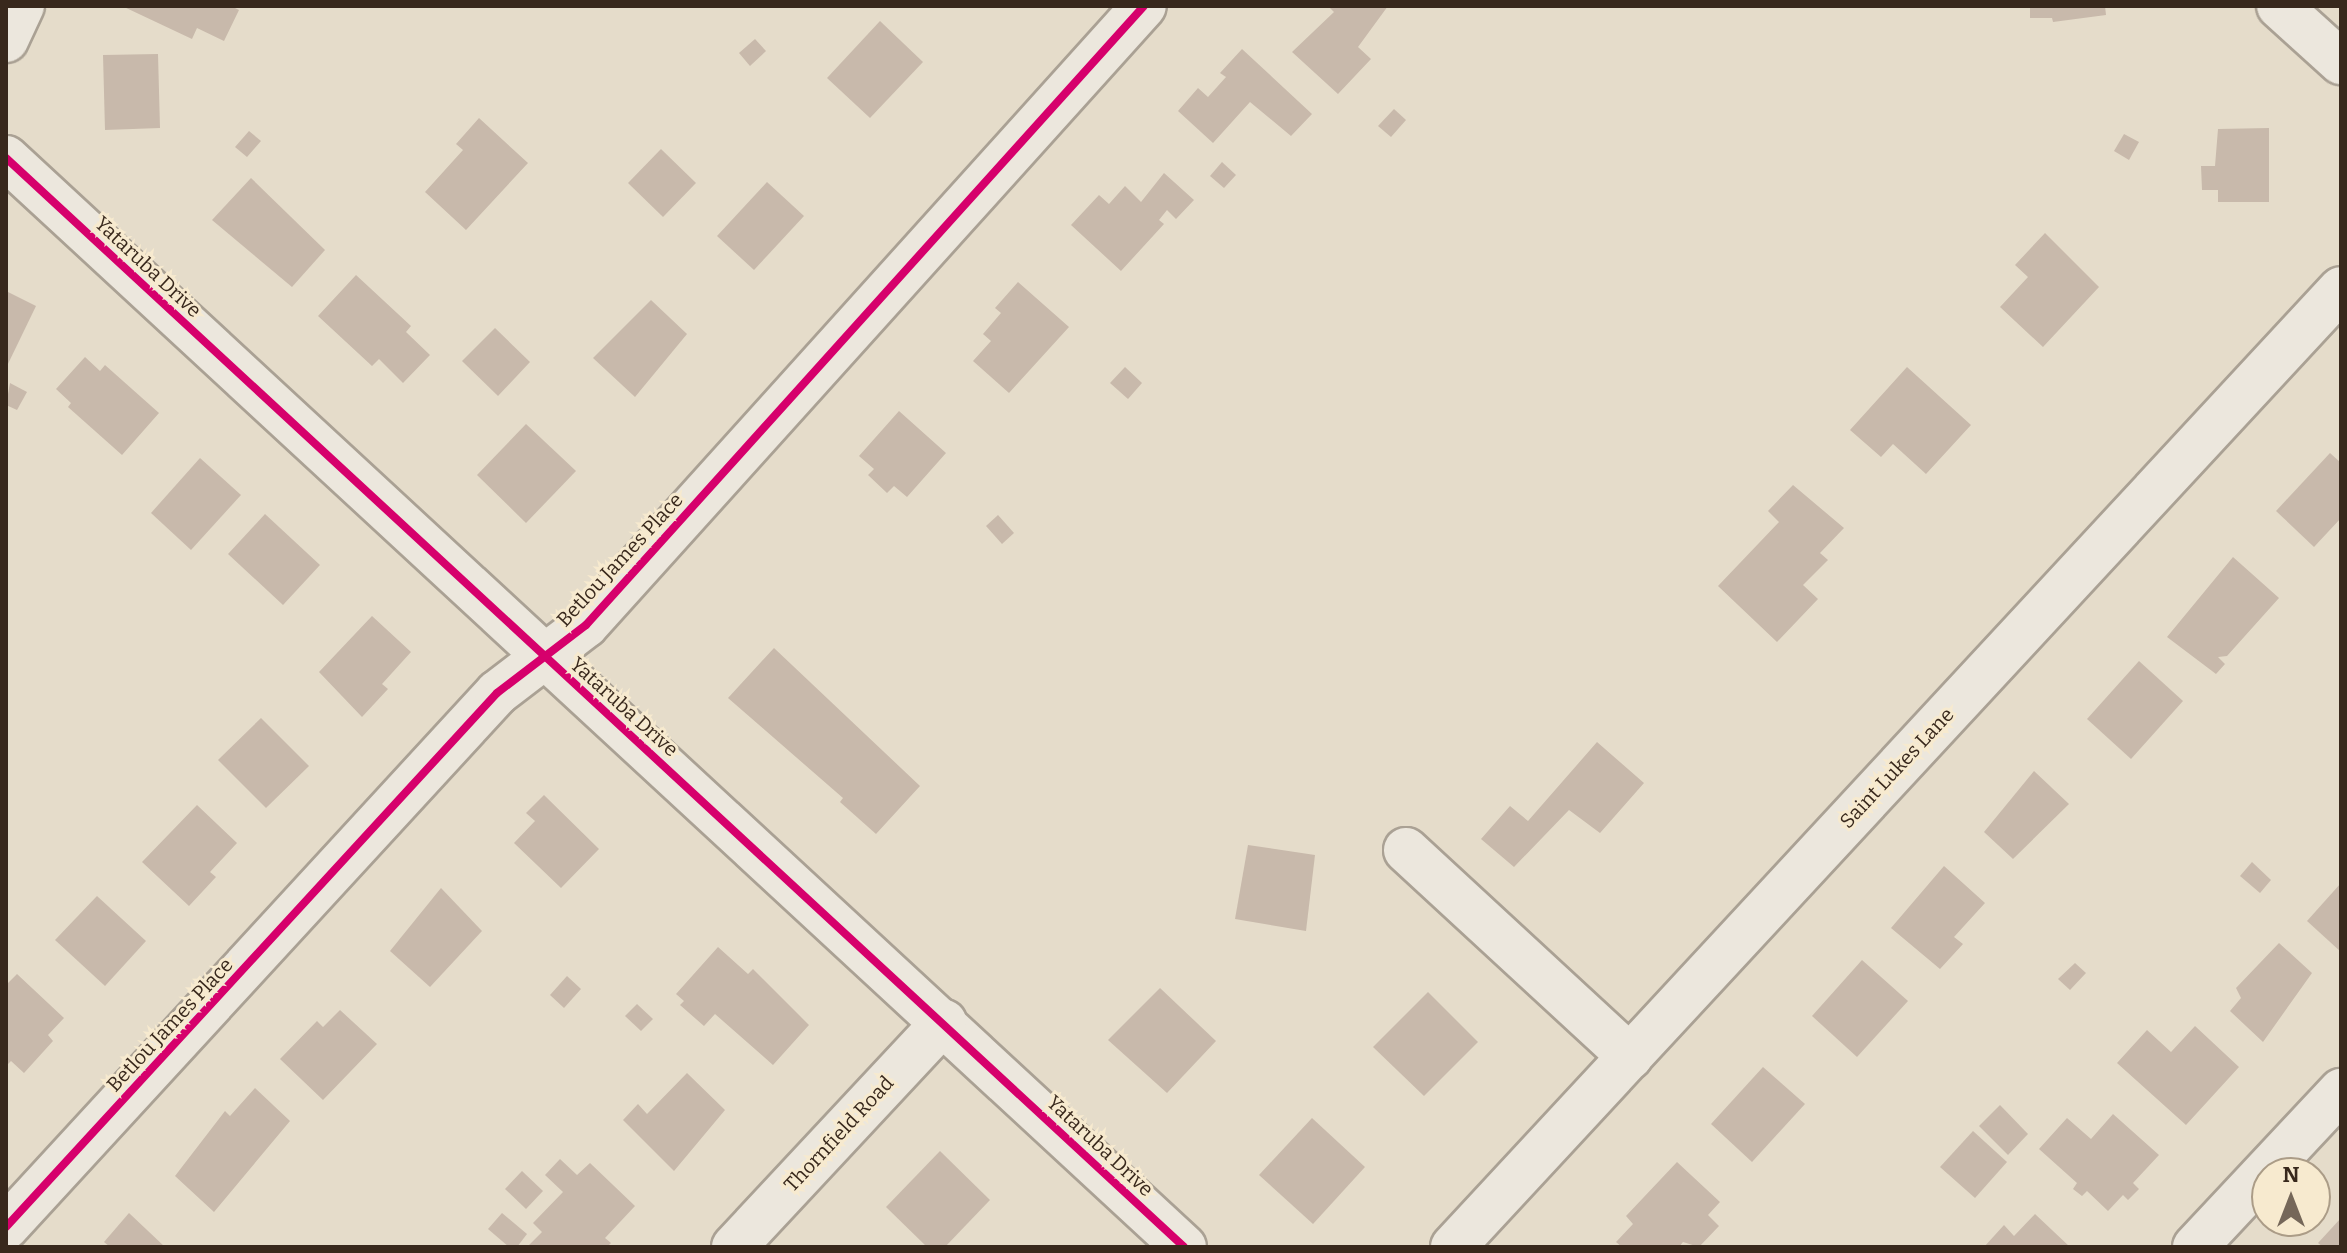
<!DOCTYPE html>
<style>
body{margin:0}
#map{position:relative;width:2347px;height:1253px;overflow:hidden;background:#e5dcca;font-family:Bitter,serif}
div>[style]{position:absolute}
.building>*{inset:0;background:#c8b9ab}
.roads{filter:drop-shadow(2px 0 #aaa194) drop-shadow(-2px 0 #aaa194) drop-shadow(0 2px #aaa194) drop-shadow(0 -2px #aaa194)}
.minor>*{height:44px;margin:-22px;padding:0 22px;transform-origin:22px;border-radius:22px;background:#ece7dd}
.cycleway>*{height:8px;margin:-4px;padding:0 4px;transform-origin:4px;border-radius:4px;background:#d6006c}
span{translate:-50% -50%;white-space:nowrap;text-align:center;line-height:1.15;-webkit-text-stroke:6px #f7eacf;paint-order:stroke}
.street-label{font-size:20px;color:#38281c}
.frame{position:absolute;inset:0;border:8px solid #38281c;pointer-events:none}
.north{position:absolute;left:2251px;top:1157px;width:80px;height:80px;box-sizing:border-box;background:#f7eacf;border:2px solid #ab9c87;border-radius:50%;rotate:0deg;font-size:22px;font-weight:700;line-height:32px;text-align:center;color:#38281c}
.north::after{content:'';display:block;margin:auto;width:28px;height:36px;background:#756759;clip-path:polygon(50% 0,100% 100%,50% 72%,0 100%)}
</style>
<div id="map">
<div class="building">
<div style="clip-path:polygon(122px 6px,231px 6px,239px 10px,224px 41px,197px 28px,192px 39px)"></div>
<div style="clip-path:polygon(1328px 6px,1388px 6px,1358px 47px,1371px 59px,1338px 94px,1292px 52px,1334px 12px)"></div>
<div style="clip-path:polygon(2030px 6px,2105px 6px,2106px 15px,2053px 22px,2052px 18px,2030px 18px)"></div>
<div style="clip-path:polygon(880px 21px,923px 62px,870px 118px,827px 78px)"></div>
<div style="clip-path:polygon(755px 39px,766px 51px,750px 66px,739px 53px)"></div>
<div style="clip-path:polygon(1242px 49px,1312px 114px,1291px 136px,1250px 102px,1213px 143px,1178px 111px,1198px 88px,1208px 97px,1226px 77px,1220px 73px)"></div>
<div style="clip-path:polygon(158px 54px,160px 128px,105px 130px,103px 55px)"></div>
<div style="clip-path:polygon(1394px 109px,1406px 120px,1391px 137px,1378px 126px)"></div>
<div style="clip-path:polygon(479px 118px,528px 163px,466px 230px,425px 192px,463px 150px,456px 144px)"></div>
<div style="clip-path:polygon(2269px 128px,2269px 202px,2218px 202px,2218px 190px,2202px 190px,2201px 166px,2215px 166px,2218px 129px)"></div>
<div style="clip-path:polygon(249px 131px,261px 141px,247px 157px,235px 147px)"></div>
<div style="clip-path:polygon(2124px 134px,2139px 142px,2129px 160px,2114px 151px)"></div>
<div style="clip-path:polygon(661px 149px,696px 183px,663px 217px,628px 183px)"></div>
<div style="clip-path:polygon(1222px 162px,1236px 175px,1224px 188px,1210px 176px)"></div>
<div style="clip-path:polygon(1164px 173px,1194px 200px,1176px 219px,1167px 210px,1159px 220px,1164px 224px,1121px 271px,1071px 225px,1099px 195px,1109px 204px,1125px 186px,1141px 202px)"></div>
<div style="clip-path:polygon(251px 178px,325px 250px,292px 287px,212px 220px)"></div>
<div style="clip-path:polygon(767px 182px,804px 216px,754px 270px,717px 236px)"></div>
<div style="clip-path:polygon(2045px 233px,2099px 287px,2043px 347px,2000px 307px,2028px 277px,2015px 265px)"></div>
<div style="clip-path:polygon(356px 275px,411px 326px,406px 332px,430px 355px,403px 383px,379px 359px,372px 366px,318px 316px)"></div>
<div style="clip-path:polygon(1018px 282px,1069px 327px,1009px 393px,973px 361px,991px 341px,983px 334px,1001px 313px,995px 308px)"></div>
<div style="clip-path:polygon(6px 291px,36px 306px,6px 368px)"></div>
<div style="clip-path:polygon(651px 300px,687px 334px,635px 397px,593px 358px)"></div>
<div style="clip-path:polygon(495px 328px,530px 362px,498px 396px,462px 361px)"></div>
<div style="clip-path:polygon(85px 357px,100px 371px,105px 365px,159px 413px,122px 455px,68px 407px,71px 403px,56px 389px)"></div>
<div style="clip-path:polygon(1125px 367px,1142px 383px,1128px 399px,1110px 383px)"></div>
<div style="clip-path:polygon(1907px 367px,1971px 425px,1926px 474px,1893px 444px,1881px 457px,1850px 430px)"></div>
<div style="clip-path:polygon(10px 383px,27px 392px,17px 410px,6px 405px)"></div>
<div style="clip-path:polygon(899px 411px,946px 453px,907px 497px,894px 486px,887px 493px,868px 475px,874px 469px,859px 456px)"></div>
<div style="clip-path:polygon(526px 424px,576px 471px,526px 523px,477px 475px)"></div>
<div style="clip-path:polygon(2330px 453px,2341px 463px,2341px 518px,2314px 547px,2276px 511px)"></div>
<div style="clip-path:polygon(200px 458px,241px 495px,191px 550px,151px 513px)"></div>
<div style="clip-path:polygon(1793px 485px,1844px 528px,1820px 553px,1828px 560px,1803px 585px,1818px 599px,1777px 642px,1718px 586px,1779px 522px,1768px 511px)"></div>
<div style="clip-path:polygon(265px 514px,320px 565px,283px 605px,228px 554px)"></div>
<div style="clip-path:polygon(998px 515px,1014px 533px,1002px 544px,986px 526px)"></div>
<div style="clip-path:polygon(2233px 557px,2279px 598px,2227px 656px,2218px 657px,2225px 664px,2216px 674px,2167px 637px)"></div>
<div style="clip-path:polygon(372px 616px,411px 652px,382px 684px,388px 689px,362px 717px,319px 672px)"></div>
<div style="clip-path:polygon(774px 648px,920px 786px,876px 834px,840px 802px,843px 798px,728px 698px)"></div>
<div style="clip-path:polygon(2139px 661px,2183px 701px,2131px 759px,2087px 719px)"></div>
<div style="clip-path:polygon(261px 718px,309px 766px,266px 808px,218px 760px)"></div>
<div style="clip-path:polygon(1597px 742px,1644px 783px,1600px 833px,1569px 810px,1514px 867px,1481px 839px,1510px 806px,1528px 821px)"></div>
<div style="clip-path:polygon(2034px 771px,2069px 804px,2013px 859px,1984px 832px)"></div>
<div style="clip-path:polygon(544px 795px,599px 849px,561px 888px,514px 843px,535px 821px,526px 813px)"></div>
<div style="clip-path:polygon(197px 805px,237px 843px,210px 872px,216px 877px,189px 906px,142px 862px)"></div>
<div style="clip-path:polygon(1248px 845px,1315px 855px,1306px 931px,1235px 919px)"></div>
<div style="clip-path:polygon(2252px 862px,2271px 880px,2260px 893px,2240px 876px)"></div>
<div style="clip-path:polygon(1944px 866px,1985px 903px,1954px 937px,1963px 944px,1940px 969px,1891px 928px)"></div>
<div style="clip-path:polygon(2341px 883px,2341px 952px,2307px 921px)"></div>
<div style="clip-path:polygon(441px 888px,482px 931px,430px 987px,390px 951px)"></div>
<div style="clip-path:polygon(97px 896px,146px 941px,105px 986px,55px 940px)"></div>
<div style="clip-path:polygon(2279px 943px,2312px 973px,2263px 1042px,2230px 1011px,2241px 998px,2236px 988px)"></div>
<div style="clip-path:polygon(718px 947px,748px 974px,753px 969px,809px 1025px,773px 1065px,715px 1014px,704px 1026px,680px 1005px,684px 1001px,676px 994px)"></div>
<div style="clip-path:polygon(1862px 960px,1908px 1001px,1857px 1057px,1812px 1016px)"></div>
<div style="clip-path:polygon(2075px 963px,2086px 973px,2070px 990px,2058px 979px)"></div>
<div style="clip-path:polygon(17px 974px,64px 1018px,48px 1035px,53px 1041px,24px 1073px,11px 1061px,6px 1066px,6px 985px)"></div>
<div style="clip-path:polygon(567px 976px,581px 989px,564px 1008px,550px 995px)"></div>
<div style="clip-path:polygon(1160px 988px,1216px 1041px,1167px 1093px,1108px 1040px)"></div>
<div style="clip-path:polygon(1428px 992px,1478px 1042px,1424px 1096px,1373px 1047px)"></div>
<div style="clip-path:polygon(637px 1004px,653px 1019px,641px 1031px,625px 1016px)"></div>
<div style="clip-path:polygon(340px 1010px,377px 1044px,323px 1100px,280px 1059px,317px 1021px,323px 1027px)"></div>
<div style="clip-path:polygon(2195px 1026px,2239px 1067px,2186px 1125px,2117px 1063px,2147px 1030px,2171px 1052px)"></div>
<div style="clip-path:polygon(1763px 1067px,1805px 1104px,1752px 1162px,1711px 1124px)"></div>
<div style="clip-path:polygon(687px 1073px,725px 1110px,674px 1171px,623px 1120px,638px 1104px,647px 1114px)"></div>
<div style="clip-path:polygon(255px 1088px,290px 1121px,214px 1212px,175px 1176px,225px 1111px,230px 1116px)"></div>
<div style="clip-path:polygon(2000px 1105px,2028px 1134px,2008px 1155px,1979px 1126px)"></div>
<div style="clip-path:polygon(2113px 1114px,2159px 1155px,2133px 1183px,2139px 1189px,2128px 1200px,2123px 1195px,2108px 1211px,2087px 1191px,2082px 1196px,2073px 1189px,2077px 1183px,2039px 1149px,2067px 1118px,2091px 1139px)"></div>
<div style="clip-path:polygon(1312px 1118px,1365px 1167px,1313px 1224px,1259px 1175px)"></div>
<div style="clip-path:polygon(1973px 1131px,2007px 1162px,1975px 1198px,1940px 1167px)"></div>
<div style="clip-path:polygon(940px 1151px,990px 1200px,945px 1247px,927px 1247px,886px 1207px)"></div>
<div style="clip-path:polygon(560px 1159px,577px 1175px,590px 1163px,635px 1206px,605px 1238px,611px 1243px,607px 1247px,529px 1245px,542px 1232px,533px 1223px,563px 1192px,545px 1175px)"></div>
<div style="clip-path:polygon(1677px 1162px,1720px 1202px,1708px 1215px,1719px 1226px,1699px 1247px,1683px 1242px,1679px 1247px,1622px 1247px,1616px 1242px,1633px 1224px,1626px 1216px)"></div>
<div style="clip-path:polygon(522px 1171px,543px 1191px,526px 1209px,505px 1189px)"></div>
<div style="clip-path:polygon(129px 1213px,165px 1247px,110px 1247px,104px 1242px)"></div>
<div style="clip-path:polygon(502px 1213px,527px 1234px,517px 1247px,509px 1247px,488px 1229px)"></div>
<div style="clip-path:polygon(2035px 1214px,2070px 1247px,1984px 1247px,2004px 1225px,2014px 1236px)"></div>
<div style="clip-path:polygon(2341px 1218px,2341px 1247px,2323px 1247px,2318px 1243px)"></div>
</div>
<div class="roads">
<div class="minor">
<div style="left:2279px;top:6px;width:84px;rotate:42.1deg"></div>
<div style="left:6px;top:40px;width:38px;rotate:-65deg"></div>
<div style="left:6px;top:158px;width:1604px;rotate:42.75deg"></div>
<div style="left:1406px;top:850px;width:305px;rotate:42.7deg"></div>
<div style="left:6px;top:1227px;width:725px;rotate:-47.4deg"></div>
<div style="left:497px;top:693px;width:112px;rotate:-37.4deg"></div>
<div style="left:586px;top:625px;width:833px;rotate:-47.97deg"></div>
<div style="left:734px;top:1247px;width:308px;rotate:-47deg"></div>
<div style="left:1453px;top:1247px;width:1306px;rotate:-47.17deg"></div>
<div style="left:2195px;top:1247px;width:214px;rotate:-46.9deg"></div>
</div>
</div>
<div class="cycleway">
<div style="left:6px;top:158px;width:1604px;rotate:42.75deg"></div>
<div style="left:6px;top:1227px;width:725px;rotate:-47.4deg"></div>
<div style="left:497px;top:693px;width:112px;rotate:-37.4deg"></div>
<div style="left:586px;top:625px;width:833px;rotate:-47.97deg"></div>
</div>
<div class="street-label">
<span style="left:148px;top:267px;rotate:43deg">Yataruba Drive</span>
<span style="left:620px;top:560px;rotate:-47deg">Betlou James Place</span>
<span style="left:624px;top:707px;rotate:42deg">Yataruba Drive</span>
<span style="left:1897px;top:768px;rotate:-47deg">Saint Lukes Lane</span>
<span style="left:170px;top:1025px;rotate:-47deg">Betlou James Place</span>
<span style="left:839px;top:1134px;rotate:-47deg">Thornfield Road</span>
<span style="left:1100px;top:1146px;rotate:43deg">Yataruba Drive</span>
</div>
<div class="frame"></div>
<div class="north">N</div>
</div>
